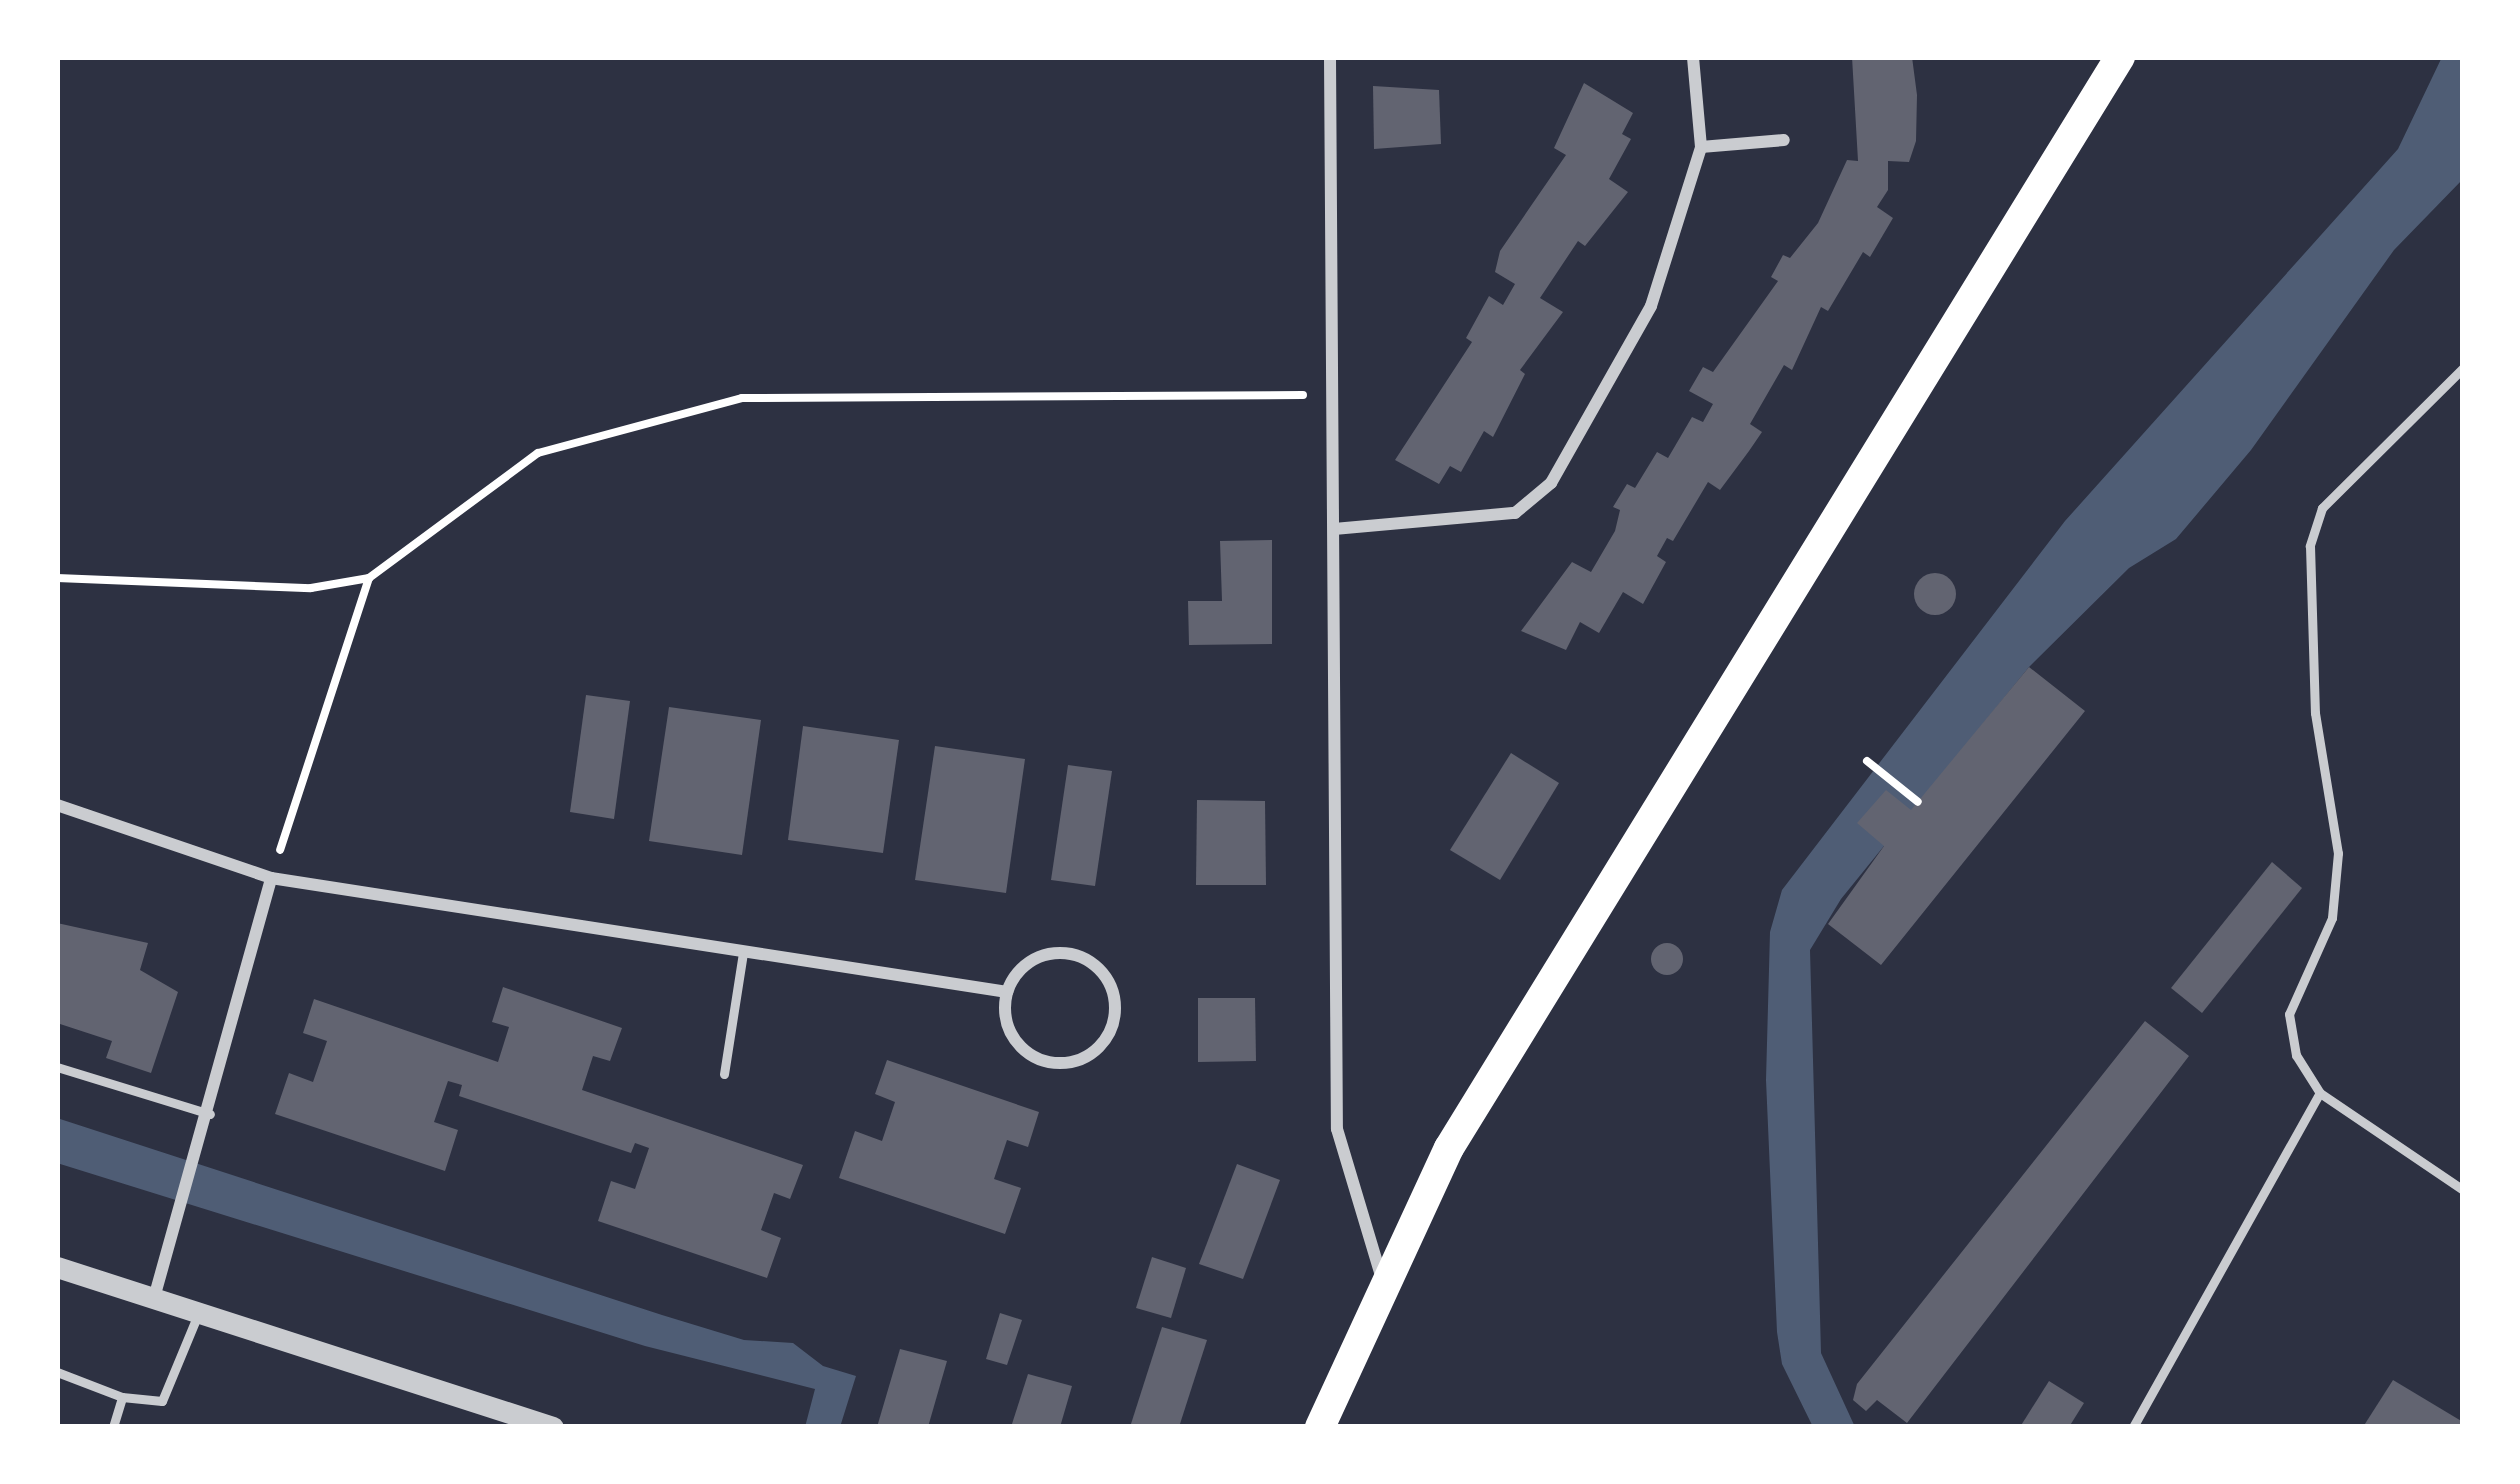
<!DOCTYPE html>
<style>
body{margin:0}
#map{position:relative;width:2520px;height:1484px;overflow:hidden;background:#2d3142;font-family:"Roboto Serif",serif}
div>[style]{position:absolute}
.water>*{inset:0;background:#4f5d75}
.building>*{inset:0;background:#626471}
.round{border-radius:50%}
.path>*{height:8px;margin:-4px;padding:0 4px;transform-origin:4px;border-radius:4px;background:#fff}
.service>*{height:9px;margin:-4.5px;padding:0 4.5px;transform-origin:4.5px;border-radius:4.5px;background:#caccd0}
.minor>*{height:12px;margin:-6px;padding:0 6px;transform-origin:6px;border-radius:6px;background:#caccd0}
.minor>.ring{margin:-6px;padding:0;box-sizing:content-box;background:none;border:12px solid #caccd0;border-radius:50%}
.tertiary>*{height:21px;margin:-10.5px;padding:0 10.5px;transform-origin:10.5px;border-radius:10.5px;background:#caccd0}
.primary>*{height:30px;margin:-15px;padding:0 15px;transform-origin:15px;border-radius:15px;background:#fff}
span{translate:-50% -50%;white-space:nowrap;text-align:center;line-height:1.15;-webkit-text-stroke:12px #fff;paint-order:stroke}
.frame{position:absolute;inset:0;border:60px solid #fff;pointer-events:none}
</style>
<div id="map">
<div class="water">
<div style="clip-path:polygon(2442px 57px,2463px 57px,2463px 179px,2394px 250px,2251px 450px,2176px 539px,2129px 568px,2029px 667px,1841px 899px,1810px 950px,1821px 1353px,1855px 1427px,1813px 1427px,1782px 1364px,1777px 1332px,1766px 1080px,1770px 932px,1782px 890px,2065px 521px,2398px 149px)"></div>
<div style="clip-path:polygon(57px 1118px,662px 1315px,744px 1340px,793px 1343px,823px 1366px,856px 1376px,840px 1427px,805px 1427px,815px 1389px,645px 1346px,57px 1163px)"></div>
</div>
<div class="building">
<div style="clip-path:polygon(1852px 57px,1912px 57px,1917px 95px,1916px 141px,1909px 162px,1888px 161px,1888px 190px,1877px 207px,1893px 218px,1870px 257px,1863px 252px,1828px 311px,1821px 307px,1792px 370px,1784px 365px,1750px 424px,1762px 432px,1749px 451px,1720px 490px,1708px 482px,1673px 541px,1667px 538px,1657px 556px,1666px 562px,1643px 604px,1623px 592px,1599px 633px,1580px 622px,1566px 650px,1521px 631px,1572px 562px,1591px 572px,1615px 531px,1620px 510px,1613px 507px,1627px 484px,1635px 488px,1657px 452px,1668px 458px,1692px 417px,1703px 422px,1713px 404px,1689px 391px,1703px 367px,1713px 372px,1778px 281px,1771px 277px,1783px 255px,1790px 258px,1818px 223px,1847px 160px,1858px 161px)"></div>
<div style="clip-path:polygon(1584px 83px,1633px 113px,1622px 134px,1631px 139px,1609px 179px,1628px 192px,1585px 246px,1578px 241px,1540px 298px,1563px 312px,1520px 370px,1525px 374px,1493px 437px,1484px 431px,1461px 472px,1450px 466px,1439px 484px,1395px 460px,1472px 342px,1466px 338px,1489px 296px,1503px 305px,1515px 284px,1495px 272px,1500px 251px,1566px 155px,1554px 148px)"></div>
<div style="clip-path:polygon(1373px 86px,1439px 90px,1441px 144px,1374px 149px)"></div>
<div style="clip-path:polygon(1272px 540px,1272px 644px,1189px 645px,1188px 601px,1222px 601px,1220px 541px)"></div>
<div class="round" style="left:1914px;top:573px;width:42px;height:42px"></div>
<div style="clip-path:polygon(2029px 667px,2085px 711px,1881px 965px,1828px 924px,1884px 846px,1857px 823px,1886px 790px,1911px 810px)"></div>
<div style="clip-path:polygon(586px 695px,630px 701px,614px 819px,570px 812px)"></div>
<div style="clip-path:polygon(669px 707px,761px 720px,742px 855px,649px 841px)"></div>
<div style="clip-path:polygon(803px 726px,899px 740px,883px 853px,788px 840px)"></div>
<div style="clip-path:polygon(935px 746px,1025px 759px,1006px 893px,915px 880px)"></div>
<div style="clip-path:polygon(1511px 753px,1559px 783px,1500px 880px,1450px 850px)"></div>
<div style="clip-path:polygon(1068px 765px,1112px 771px,1095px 886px,1051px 880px)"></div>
<div style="clip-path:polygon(1197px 800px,1265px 801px,1266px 885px,1196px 885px)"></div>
<div style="clip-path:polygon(2272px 862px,2302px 888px,2202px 1013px,2171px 988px)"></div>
<div style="clip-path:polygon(57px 923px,148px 943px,140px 970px,178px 992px,151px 1073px,106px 1058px,112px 1041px,57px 1023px)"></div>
<div class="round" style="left:1651px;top:943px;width:32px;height:32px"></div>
<div style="clip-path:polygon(503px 987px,622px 1028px,610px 1061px,593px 1056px,582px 1090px,803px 1165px,790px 1199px,774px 1193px,761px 1230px,781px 1238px,767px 1278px,598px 1221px,611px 1181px,635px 1189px,649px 1148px,635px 1143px,631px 1153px,459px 1096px,462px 1085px,448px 1081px,434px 1122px,458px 1130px,445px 1171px,275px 1114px,289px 1073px,313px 1082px,327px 1041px,303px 1033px,314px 999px,498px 1062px,509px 1027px,492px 1022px)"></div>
<div style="clip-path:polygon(1198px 998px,1255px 998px,1256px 1061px,1198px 1062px)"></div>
<div style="clip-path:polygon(2145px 1021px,2189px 1056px,1907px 1423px,1877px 1400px,1866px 1411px,1853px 1400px,1857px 1384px)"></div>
<div style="clip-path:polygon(887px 1060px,1039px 1112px,1028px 1147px,1007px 1140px,994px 1179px,1021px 1188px,1005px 1234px,839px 1178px,855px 1131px,882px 1141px,895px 1102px,875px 1094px)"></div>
<div style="clip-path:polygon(1237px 1164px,1280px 1180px,1243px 1279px,1199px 1264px)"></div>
<div style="clip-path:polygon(1152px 1257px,1186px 1268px,1171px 1318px,1136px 1308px)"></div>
<div style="clip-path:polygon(1000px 1313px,1022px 1320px,1007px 1365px,986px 1359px)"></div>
<div style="clip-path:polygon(1162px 1327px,1207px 1340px,1179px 1427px,1130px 1427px)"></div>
<div style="clip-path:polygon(900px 1349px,947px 1361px,928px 1427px,877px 1427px)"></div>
<div style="clip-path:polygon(1028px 1374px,1072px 1386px,1060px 1427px,1011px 1427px)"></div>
<div style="clip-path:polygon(2393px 1380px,2463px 1422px,2463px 1427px,2363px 1427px)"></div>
<div style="clip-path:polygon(2049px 1381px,2084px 1403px,2069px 1427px,2020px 1427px)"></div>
</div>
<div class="path">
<div style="left:57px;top:578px;width:254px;rotate:2.3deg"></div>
<div style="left:311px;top:588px;width:59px;rotate:-9.8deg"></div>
<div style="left:369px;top:578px;width:286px;rotate:108.1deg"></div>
<div style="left:369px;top:578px;width:210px;rotate:-36.5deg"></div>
<div style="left:538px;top:453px;width:211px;rotate:-15.1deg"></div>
<div style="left:742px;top:398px;width:561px;rotate:-0.31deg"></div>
<div style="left:1867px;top:761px;width:65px;rotate:38.8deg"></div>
</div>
<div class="service">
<div style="left:2463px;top:368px;width:199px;rotate:135.2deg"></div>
<div style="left:2322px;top:508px;width:40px;rotate:108deg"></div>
<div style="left:2310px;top:546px;width:167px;rotate:88.3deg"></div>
<div style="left:2315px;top:713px;width:142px;rotate:80.7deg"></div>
<div style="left:2338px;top:853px;width:65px;rotate:95.3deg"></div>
<div style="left:2332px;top:918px;width:105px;rotate:114.1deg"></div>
<div style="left:2289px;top:1014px;width:42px;rotate:80.3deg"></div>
<div style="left:2296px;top:1055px;width:45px;rotate:57.7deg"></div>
<div style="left:2320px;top:1093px;width:173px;rotate:34.1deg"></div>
<div style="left:57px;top:1067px;width:160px;rotate:17.1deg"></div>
<div style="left:724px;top:1074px;width:122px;rotate:-81.1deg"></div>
<div style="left:57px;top:1372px;width:70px;rotate:21deg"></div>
<div style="left:122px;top:1397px;width:40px;rotate:5.7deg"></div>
<div style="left:162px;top:1401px;width:94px;rotate:-67.5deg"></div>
<div style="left:113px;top:1427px;width:31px;rotate:-73deg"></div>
<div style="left:2133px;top:1427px;width:383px;rotate:-60.8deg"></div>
</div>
<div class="minor">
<div style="left:1330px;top:57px;width:1072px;rotate:89.63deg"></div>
<div style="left:1337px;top:1129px;width:157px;rotate:73.3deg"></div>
<div style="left:1701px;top:147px;width:83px;rotate:-4.8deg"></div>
<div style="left:1334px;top:529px;width:182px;rotate:-5.1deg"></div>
<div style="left:1515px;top:513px;width:47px;rotate:-39.8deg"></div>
<div style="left:1551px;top:483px;width:203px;rotate:-60.5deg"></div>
<div style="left:1651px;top:306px;width:167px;rotate:-72.5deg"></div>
<div style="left:1701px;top:147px;width:90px;rotate:-95.1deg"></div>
<div style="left:57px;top:805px;width:226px;rotate:18.8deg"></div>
<div style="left:271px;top:878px;width:745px;rotate:8.8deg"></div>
<div class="ring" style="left:1005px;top:953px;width:98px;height:98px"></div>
<div style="left:154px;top:1298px;width:436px;rotate:-74.4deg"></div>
</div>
<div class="tertiary">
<div style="left:57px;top:1267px;width:521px;rotate:17.88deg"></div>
</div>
<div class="primary">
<div style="left:1320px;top:1427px;width:307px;rotate:-65.2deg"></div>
<div style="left:1449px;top:1148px;width:1281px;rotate:-58.41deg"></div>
</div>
<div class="frame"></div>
</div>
